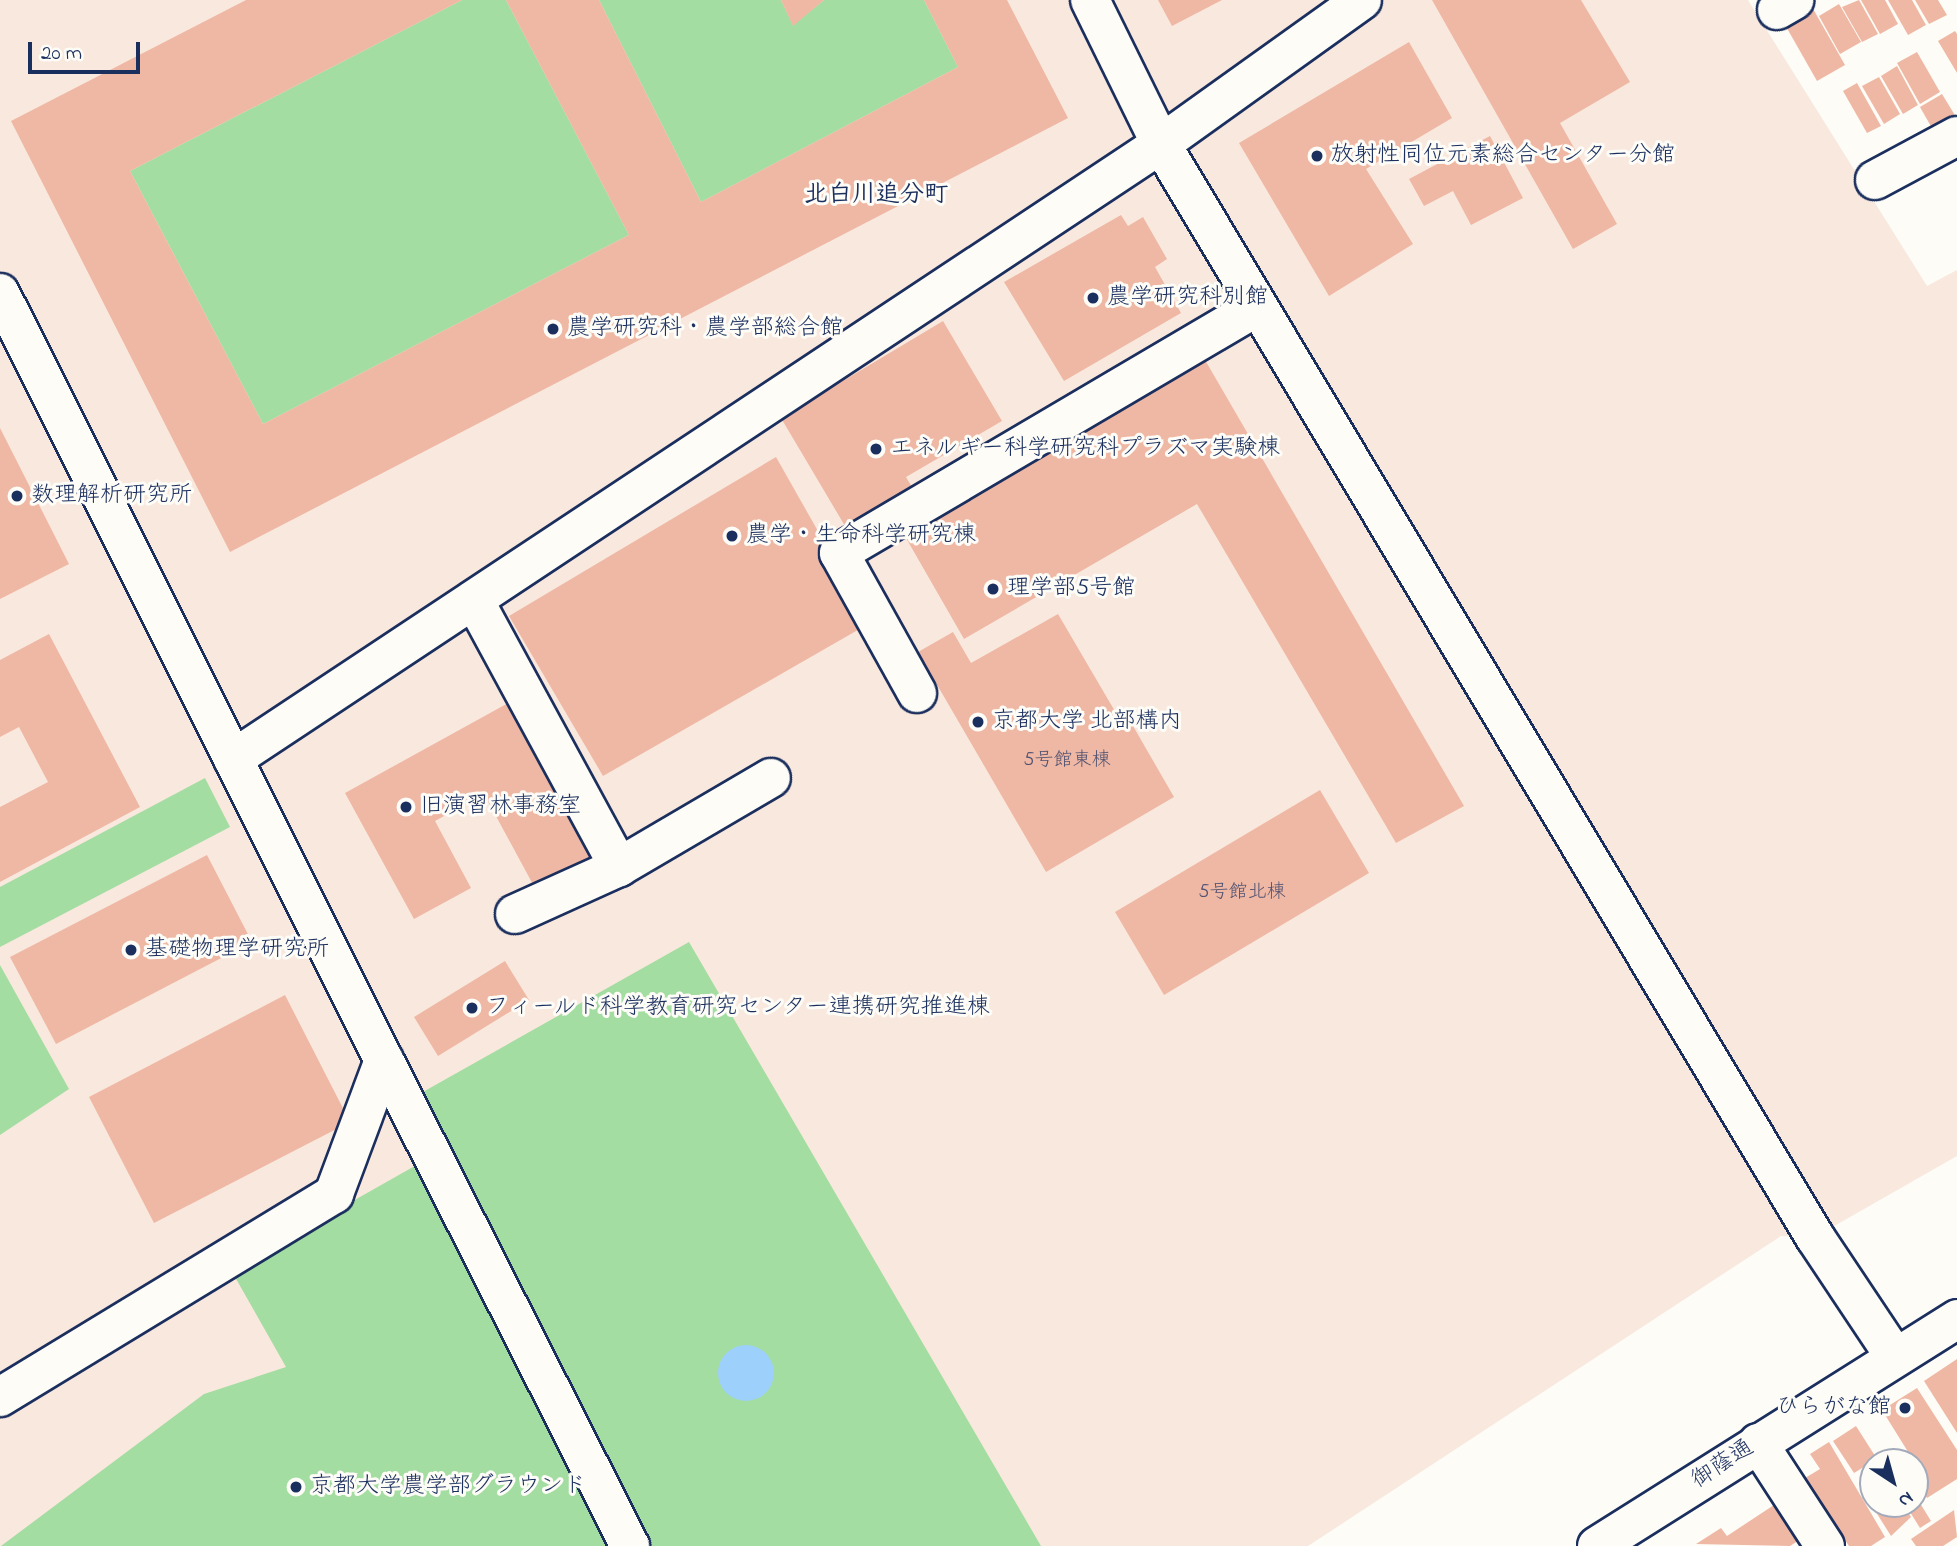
<!DOCTYPE html>
<meta charset="utf-8">
<style>
body{margin:0}
#map{position:relative;width:1957px;height:1546px;overflow:hidden;background:#fdfcf7;font-family:"Indie Flower","Klee One",sans-serif}
div>[style]{position:absolute}
.built>*{inset:0;background:#f9e8de}
.green>*{inset:0;background:#a4dda2}
.water>*{inset:0;background:#9dd0fa}
.round{border-radius:50%}
.building>*{inset:0;background:#efb8a4}
.roads{filter:drop-shadow(2px 0 #1b2f5e) drop-shadow(-2px 0 #1b2f5e) drop-shadow(0 2px #1b2f5e) drop-shadow(0 -2px #1b2f5e)}
.minor>*{height:38px;margin:-19px;padding:0 19px;transform-origin:19px;border-radius:19px;background:#fdfcf7}
.major>*{height:38px;margin:-19px;padding:0 19px;transform-origin:19px;border-radius:19px;background:#fdfcf7}
.dots>*{width:19px;height:19px;translate:-50% -50%;box-sizing:border-box;border:4px solid #fdfcf7;border-radius:50%}
span{translate:-50% -50%;white-space:nowrap;text-align:center;line-height:1.15;-webkit-text-stroke:6px #fdfcf7;paint-order:stroke}
.number-label{font-size:19px;color:#505170}
.number-label span{-webkit-text-stroke-width:0}
.poi-label{font-size:23px;color:#1b2f5e}
.left{translate:0 -50%;text-align:left}
.right{translate:-100% -50%;text-align:right}
.street-label{font-size:23px;color:#1b2f5e}
.neighbourhood-label{font-size:24px;color:#1b2f5e;font-weight:700}
.north{position:absolute;left:1859px;top:1448px;width:70px;height:70px;box-sizing:border-box;background:#fdfcf7;border:2px solid #a3aaba;border-radius:50%;rotate:144deg;font-size:19px;font-weight:700;line-height:28px;text-align:center;color:#1b2f5e}
.north::after{content:'';display:block;margin:auto;width:24px;height:32px;background:#1b2f5e;clip-path:polygon(50% 0,100% 100%,50% 72%,0 100%)}
.scale{position:absolute;left:28px;top:42px;width:112px;height:32px;box-sizing:border-box;border:4px solid #1b2f5e;border-top:0;padding-left:9px;font-size:21px;line-height:24px;white-space:nowrap;color:#1b2f5e;-webkit-text-stroke:5px #fdfcf7;paint-order:stroke}
</style>
<div id="map">
<div class="built">
<div style="clip-path:polygon(0 0,1748px 0,1927px 286px,1957px 270px,1957px 1156px,1815px 1237px,1781px 1236px,1308px 1546px,0 1546px)"></div>
</div>
<div class="green">
<div style="clip-path:polygon(462px 0,506px 0,629px 235px,263px 424px,130px 171px)"></div>
<div style="clip-path:polygon(599px 0,781px 0,793px 25px,824px 0,924px 0,958px 67px,701px 202px)"></div>
<div style="clip-path:polygon(205px 778px,230px 827px,0 947px,0 887px)"></div>
<div style="clip-path:polygon(689px 942px,1041px 1546px,1px 1546px,204px 1394px,286px 1367px,231px 1270px,443px 1150px,414px 1097px)"></div>
<div style="clip-path:polygon(0 965px,69px 1089px,0 1135px)"></div>
</div>
<div class="water">
<div class="round" style="left:718px;top:1345px;width:56px;height:56px"></div>
</div>
<div class="building">
<div style="clip-path:polygon(246px 0,462px 0,130px 171px,263px 424px,629px 235px,506px 0,599px 0,701px 202px,958px 67px,924px 0,1007px 0,1068px 118px,230px 552px,11px 121px)"></div>
<div style="clip-path:polygon(781px 0,824px 0,793px 26px)"></div>
<div style="clip-path:polygon(1158px 0,1222px 0,1172px 26px)"></div>
<div style="clip-path:polygon(1432px 0,1581px 0,1630px 82px,1560px 123px,1617px 224px,1573px 249px)"></div>
<div style="clip-path:polygon(1859px 0,1878px 34px,1862px 42px,1842px 7px)"></div>
<div style="clip-path:polygon(1861px 0,1885px 0,1898px 24px,1880px 34px)"></div>
<div style="clip-path:polygon(1888px 0,1912px 0,1926px 25px,1908px 35px)"></div>
<div style="clip-path:polygon(1915px 0,1938px 0,1947px 15px,1929px 24px)"></div>
<div style="clip-path:polygon(1839px 4px,1861px 42px,1840px 54px,1819px 16px)"></div>
<div style="clip-path:polygon(1812px 7px,1845px 65px,1817px 81px,1784px 23px)"></div>
<div style="clip-path:polygon(1955px 31px,1957px 34px,1957px 73px,1938px 41px)"></div>
<div style="clip-path:polygon(1409px 42px,1452px 118px,1366px 169px,1413px 244px,1329px 296px,1239px 143px)"></div>
<div style="clip-path:polygon(1917px 52px,1940px 92px,1920px 104px,1897px 63px)"></div>
<div style="clip-path:polygon(1897px 66px,1918px 105px,1903px 114px,1881px 76px)"></div>
<div style="clip-path:polygon(1879px 77px,1900px 114px,1884px 124px,1862px 86px)"></div>
<div style="clip-path:polygon(1857px 83px,1881px 126px,1867px 133px,1843px 91px)"></div>
<div style="clip-path:polygon(1942px 94px,1956px 117px,1933px 130px,1920px 107px)"></div>
<div style="clip-path:polygon(1490px 136px,1523px 198px,1471px 225px,1453px 191px,1424px 206px,1409px 179px)"></div>
<div style="clip-path:polygon(1121px 215px,1128px 226px,1143px 217px,1167px 259px,1155px 267px,1181px 313px,1064px 381px,1004px 282px)"></div>
<div style="clip-path:polygon(943px 321px,1002px 421px,906px 477px,916px 494px,885px 513px,880px 505px,845px 526px,781px 418px)"></div>
<div style="clip-path:polygon(1205px 360px,1464px 806px,1396px 843px,1197px 504px,964px 639px,906px 538px)"></div>
<div style="clip-path:polygon(0 428px,69px 564px,0 599px)"></div>
<div style="clip-path:polygon(776px 457px,870px 623px,603px 776px,509px 616px)"></div>
<div style="clip-path:polygon(1058px 614px,1123px 725px,1129px 719px,1174px 797px,1046px 872px,918px 652px,953px 632px,971px 663px)"></div>
<div style="clip-path:polygon(49px 634px,140px 807px,0 882px,0 807px,48px 782px,19px 727px,0 737px,0 660px)"></div>
<div style="clip-path:polygon(510px 702px,596px 858px,536px 890px,484px 794px,435px 821px,471px 888px,414px 919px,345px 793px)"></div>
<div style="clip-path:polygon(1320px 790px,1369px 873px,1164px 995px,1115px 912px)"></div>
<div style="clip-path:polygon(207px 855px,252px 942px,56px 1044px,10px 957px)"></div>
<div style="clip-path:polygon(505px 961px,529px 1000px,438px 1056px,414px 1017px)"></div>
<div style="clip-path:polygon(285px 995px,350px 1122px,154px 1223px,89px 1097px)"></div>
<div style="clip-path:polygon(1957px 1359px,1957px 1433px,1924px 1381px)"></div>
<div style="clip-path:polygon(1917px 1388px,1957px 1450px,1957px 1479px,1927px 1498px,1915px 1479px,1915px 1462px,1904px 1462px,1910px 1455px,1882px 1410px)"></div>
<div style="clip-path:polygon(1856px 1426px,1877px 1459px,1854px 1473px,1833px 1441px)"></div>
<div style="clip-path:polygon(1829px 1442px,1885px 1537px,1871px 1546px,1849px 1546px,1805px 1478px,1820px 1469px,1810px 1454px)"></div>
<div style="clip-path:polygon(1915px 1495px,1931px 1521px,1920px 1528px,1905px 1504px,1915px 1504px)"></div>
<div style="clip-path:polygon(1873px 1499px,1873px 1504px,1903px 1504px,1911px 1517px,1891px 1536px,1869px 1501px)"></div>
<div style="clip-path:polygon(1777px 1503px,1801px 1539px,1790px 1546px,1696px 1544px,1721px 1528px,1727px 1536px)"></div>
<div style="clip-path:polygon(1954px 1510px,1957px 1537px,1943px 1546px,1916px 1546px,1911px 1539px)"></div>
</div>
<div class="roads">
<div class="minor">
<div style="left:1090px;top:0;width:161px;rotate:63.8deg"></div>
<div style="left:1161px;top:144px;width:1274px;rotate:59.11deg"></div>
<div style="left:1815px;top:1237px;width:144px;rotate:56.3deg"></div>
<div style="left:1777px;top:10px;width:20px;rotate:-30deg"></div>
<div style="left:1875px;top:180px;width:93px;rotate:-28.2deg"></div>
<div style="left:0;top:293px;width:858px;rotate:63.41deg"></div>
<div style="left:384px;top:1060px;width:143px;rotate:110.5deg"></div>
<div style="left:334px;top:1194px;width:391px;rotate:148.7deg"></div>
<div style="left:474px;top:600px;width:304px;rotate:61.5deg"></div>
<div style="left:619px;top:867px;width:176px;rotate:-30.4deg"></div>
<div style="left:917px;top:693px;width:160px;rotate:-119.1deg"></div>
<div style="left:839px;top:553px;width:486px;rotate:-30.5deg"></div>
<div style="left:233px;top:759px;width:1113px;rotate:-33.53deg"></div>
<div style="left:1161px;top:144px;width:247px;rotate:-35.6deg"></div>
<div style="left:515px;top:914px;width:114px;rotate:-24.3deg"></div>
<div style="left:384px;top:1060px;width:545px;rotate:63.15deg"></div>
<div style="left:1758px;top:1443px;width:123px;rotate:57deg"></div>
</div>
<div class="major">
<div style="left:1597px;top:1546px;width:426px;rotate:-32.2deg"></div>
</div>
</div>
<div class="dots">
<div style="left:1317px;top:156px;background:#1b2f5e"></div>
<div style="left:1093px;top:298px;background:#1b2f5e"></div>
<div style="left:553px;top:329px;background:#1b2f5e"></div>
<div style="left:876px;top:449px;background:#1b2f5e"></div>
<div style="left:17px;top:496px;background:#1b2f5e"></div>
<div style="left:732px;top:536px;background:#1b2f5e"></div>
<div style="left:993px;top:589px;background:#1b2f5e"></div>
<div style="left:978px;top:722px;background:#1b2f5e"></div>
<div style="left:406px;top:807px;background:#1b2f5e"></div>
<div style="left:131px;top:950px;background:#1b2f5e"></div>
<div style="left:472px;top:1008px;background:#1b2f5e"></div>
<div style="left:1905px;top:1408px;background:#1b2f5e"></div>
<div style="left:296px;top:1487px;background:#1b2f5e"></div>
</div>
<div class="number-label">
<span style="left:1067px;top:761px">5号館東棟</span>
<span style="left:1242px;top:893px">5号館北棟</span>
</div>
<div class="poi-label">
<span class="left" style="left:1331px;top:156px">放射性同位元素総合センター分館</span>
<span class="left" style="left:1107px;top:298px">農学研究科別館</span>
<span class="left" style="left:567px;top:329px">農学研究科・農学部総合館</span>
<span class="left" style="left:890px;top:449px">エネルギー科学研究科プラズマ実験棟</span>
<span class="left" style="left:31px;top:496px">数理解析研究所</span>
<span class="left" style="left:746px;top:536px">農学・生命科学研究棟</span>
<span class="left" style="left:1007px;top:589px">理学部5号館</span>
<span class="left" style="left:992px;top:722px">京都大学 北部構内</span>
<span class="left" style="left:420px;top:807px">旧演習林事務室</span>
<span class="left" style="left:145px;top:950px">基礎物理学研究所</span>
<span class="left" style="left:486px;top:1008px">フィールド科学教育研究センター連携研究推進棟</span>
<span class="right" style="left:1891px;top:1408px">ひらがな館</span>
<span class="left" style="left:310px;top:1487px">京都大学農学部グラウンド</span>
</div>
<div class="street-label">
<span style="left:1723px;top:1465px;rotate:-33deg">御蔭通</span>
</div>
<div class="neighbourhood-label">
<span style="left:876px;top:196px">北白川追分町</span>
</div>
<div class="north">N</div>
<div class="scale">20 m</div>
</div>
